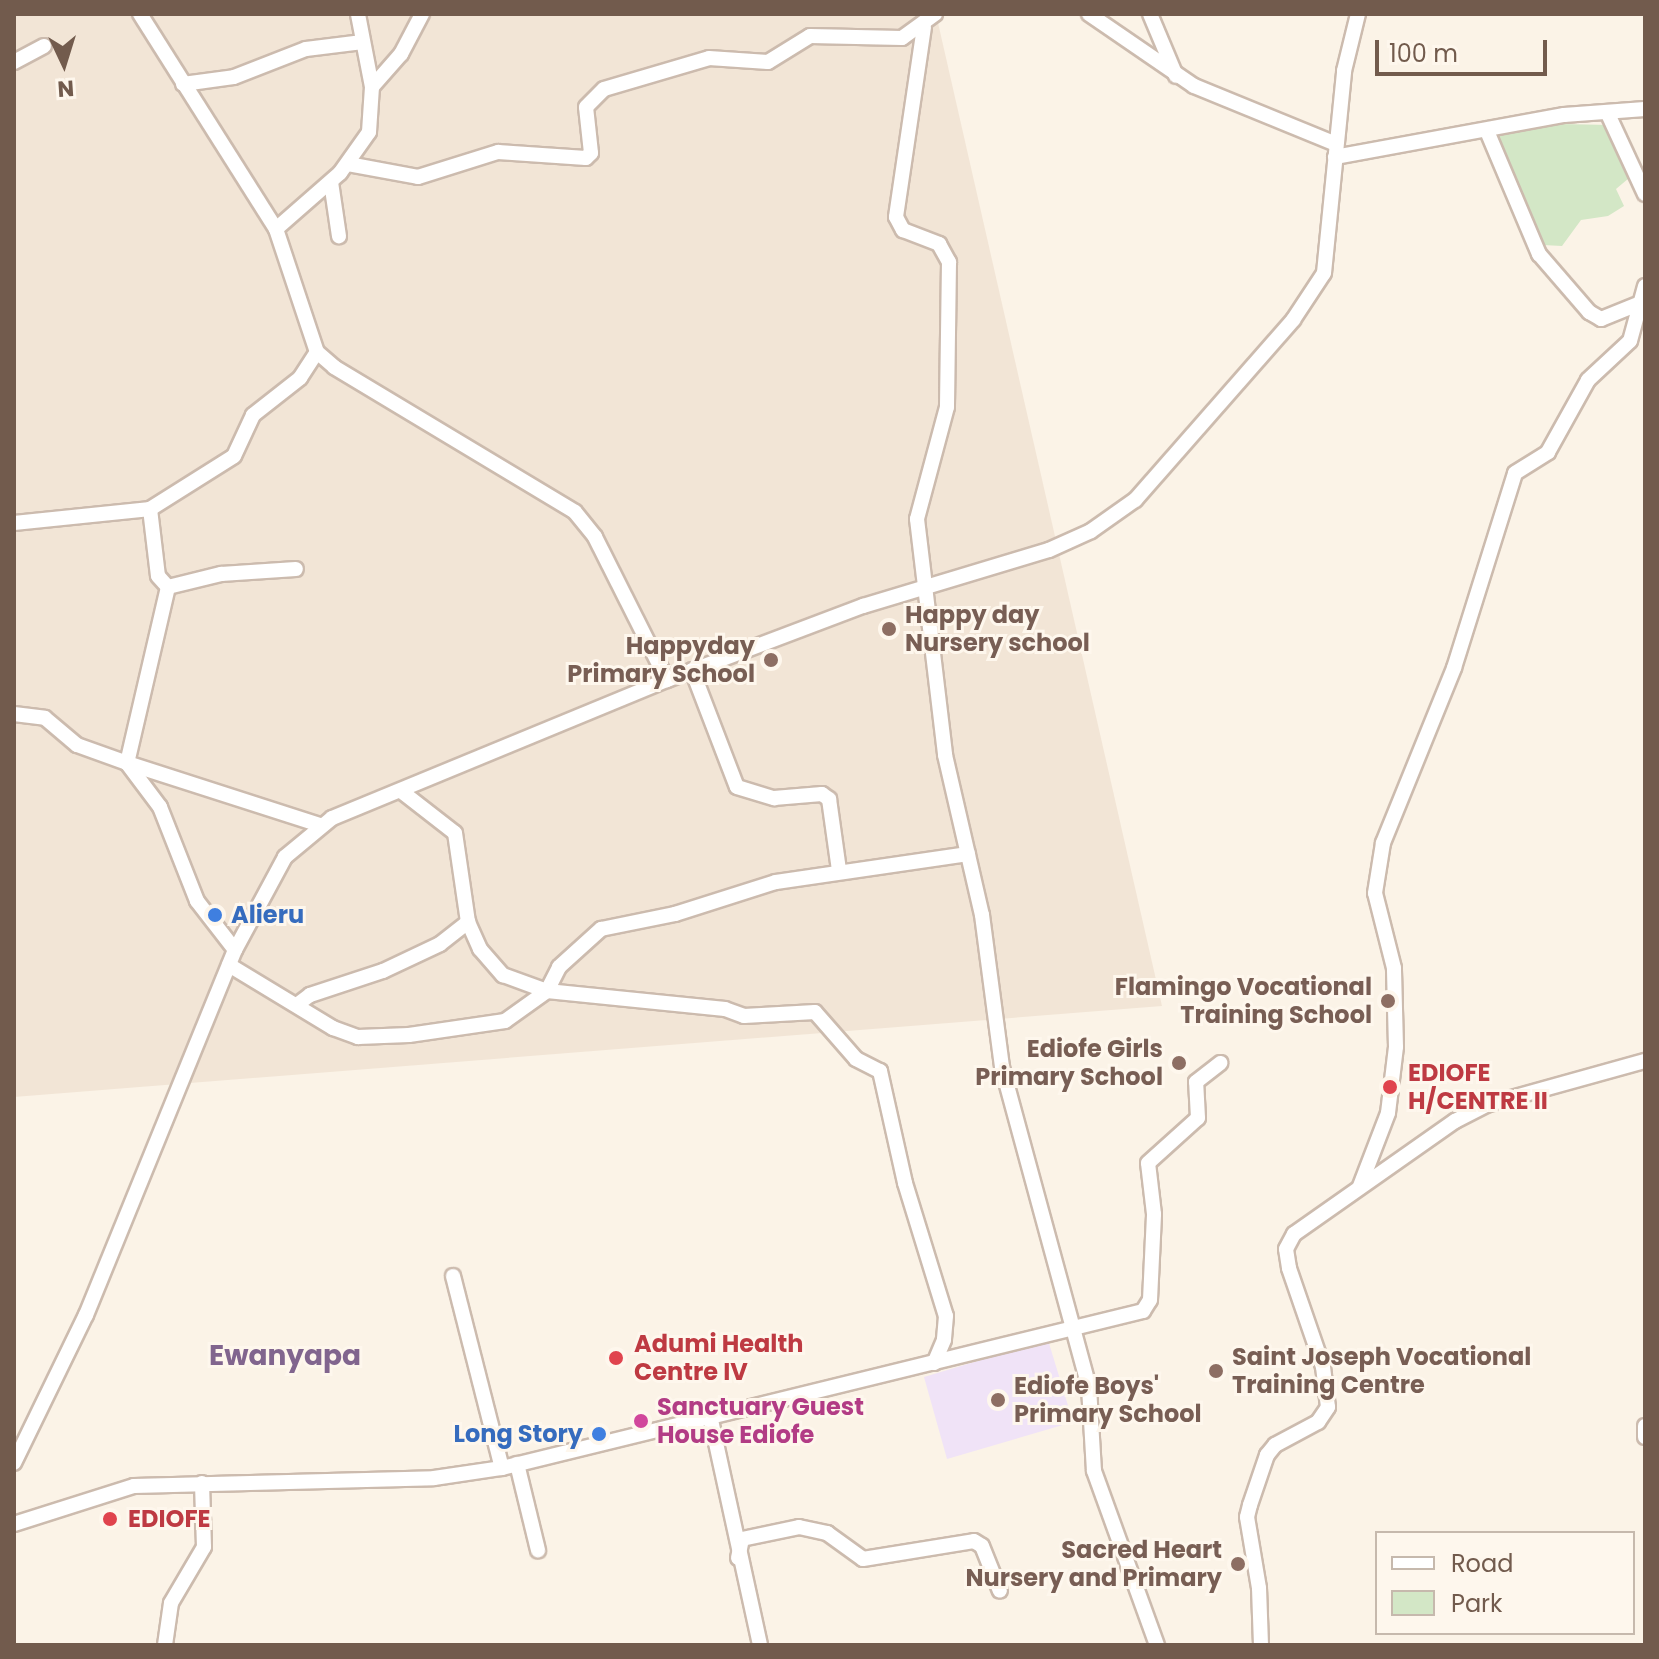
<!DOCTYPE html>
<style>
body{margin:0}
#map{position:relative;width:1659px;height:1659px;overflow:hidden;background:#fbf3e7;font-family:Poppins,sans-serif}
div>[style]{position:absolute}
.residential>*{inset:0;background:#f2e5d6}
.education>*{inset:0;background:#f0e3f7}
.green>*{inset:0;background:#d3e7c6}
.roads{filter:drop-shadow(2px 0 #ccbbae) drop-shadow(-2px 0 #ccbbae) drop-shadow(0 2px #ccbbae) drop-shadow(0 -2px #ccbbae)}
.minor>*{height:14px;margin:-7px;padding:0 7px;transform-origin:7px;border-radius:7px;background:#fff}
.dots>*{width:22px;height:22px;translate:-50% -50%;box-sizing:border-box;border:4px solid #fef7ed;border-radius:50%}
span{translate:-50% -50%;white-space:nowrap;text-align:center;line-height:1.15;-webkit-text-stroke:6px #fef7ed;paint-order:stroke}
.education-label{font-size:24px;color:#785e54;font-weight:700}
.left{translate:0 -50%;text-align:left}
.right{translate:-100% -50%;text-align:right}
.shop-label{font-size:24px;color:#366cbe;font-weight:700}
.health-label{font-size:24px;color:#be3a42;font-weight:700}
.hotel-label{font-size:24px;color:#b23c85;font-weight:700}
.quarter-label{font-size:28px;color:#81658e;font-weight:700}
.frame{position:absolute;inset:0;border:16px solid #725b4d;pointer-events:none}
.legend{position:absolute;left:1375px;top:1531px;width:260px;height:104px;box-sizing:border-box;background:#fef7ed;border:2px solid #c6b9ad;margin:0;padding:10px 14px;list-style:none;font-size:24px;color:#725b4d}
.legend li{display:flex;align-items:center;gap:16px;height:40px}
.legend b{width:40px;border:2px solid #c6b9ad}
.north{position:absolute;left:24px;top:24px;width:80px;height:80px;-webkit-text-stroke:6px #fef7ed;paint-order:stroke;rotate:176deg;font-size:22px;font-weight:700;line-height:32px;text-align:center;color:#725b4d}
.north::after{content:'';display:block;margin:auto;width:28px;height:36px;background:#725b4d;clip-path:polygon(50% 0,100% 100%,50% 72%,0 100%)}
.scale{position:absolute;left:1375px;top:40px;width:172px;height:36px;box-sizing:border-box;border:4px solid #725b4d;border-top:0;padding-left:10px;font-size:24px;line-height:28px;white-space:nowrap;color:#725b4d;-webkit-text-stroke:6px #fef7ed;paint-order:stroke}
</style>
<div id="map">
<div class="residential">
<div style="clip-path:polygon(14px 14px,936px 14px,1162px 1006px,14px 1097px)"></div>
</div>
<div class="education">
<div style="clip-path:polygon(1048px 1340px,1073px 1422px,947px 1459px,924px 1377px)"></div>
</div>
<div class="green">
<div style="clip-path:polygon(1561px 124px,1610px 125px,1635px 173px,1616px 189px,1624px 206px,1608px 216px,1581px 220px,1562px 246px,1543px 245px,1496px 133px)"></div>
</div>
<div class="roads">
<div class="minor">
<div style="left:140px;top:14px;width:254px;rotate:57.7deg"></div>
<div style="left:276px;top:229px;width:130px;rotate:71.6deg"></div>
<div style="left:317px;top:352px;width:23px;rotate:41deg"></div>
<div style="left:334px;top:367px;width:281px;rotate:31deg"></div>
<div style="left:575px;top:512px;width:32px;rotate:51deg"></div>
<div style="left:595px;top:537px;width:160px;rotate:63.3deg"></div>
<div style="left:1089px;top:14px;width:127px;rotate:34.4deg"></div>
<div style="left:1194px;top:86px;width:153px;rotate:22.2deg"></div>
<div style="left:1150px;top:14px;width:67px;rotate:67.2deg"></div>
<div style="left:924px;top:27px;width:192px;rotate:98.4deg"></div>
<div style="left:896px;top:217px;width:15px;rotate:62deg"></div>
<div style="left:903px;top:230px;width:39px;rotate:21deg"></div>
<div style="left:939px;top:244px;width:21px;rotate:61deg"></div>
<div style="left:949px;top:262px;width:145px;rotate:90.8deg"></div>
<div style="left:947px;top:407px;width:116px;rotate:105deg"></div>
<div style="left:917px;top:519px;width:238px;rotate:83.2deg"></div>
<div style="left:945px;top:755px;width:164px;rotate:77deg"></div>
<div style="left:982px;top:915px;width:153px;rotate:82.5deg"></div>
<div style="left:1002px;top:1067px;width:332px;rotate:74.8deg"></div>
<div style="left:1089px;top:1387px;width:84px;rotate:86.6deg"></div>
<div style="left:1094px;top:1471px;width:185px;rotate:70.1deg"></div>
<div style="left:14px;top:62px;width:34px;rotate:-28deg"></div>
<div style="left:183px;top:84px;width:51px;rotate:-7.8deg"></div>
<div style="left:234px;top:77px;width:77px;rotate:-21.3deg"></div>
<div style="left:306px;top:49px;width:57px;rotate:-7deg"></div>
<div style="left:372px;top:87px;width:44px;rotate:-48.7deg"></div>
<div style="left:401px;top:54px;width:45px;rotate:-62.3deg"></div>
<div style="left:1608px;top:114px;width:88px;rotate:65.2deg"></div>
<div style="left:1487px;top:131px;width:134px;rotate:67.1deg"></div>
<div style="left:1539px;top:254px;width:77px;rotate:49.2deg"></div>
<div style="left:1589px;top:312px;width:14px;rotate:30deg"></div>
<div style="left:1601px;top:319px;width:40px;rotate:-22deg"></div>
<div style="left:1335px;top:157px;width:233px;rotate:-10.4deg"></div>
<div style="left:1564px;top:115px;width:81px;rotate:-4.2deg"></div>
<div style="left:348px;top:164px;width:71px;rotate:10.5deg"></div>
<div style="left:418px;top:177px;width:84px;rotate:-17.4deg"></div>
<div style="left:498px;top:152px;width:88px;rotate:3.9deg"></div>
<div style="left:586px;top:158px;width:7px;rotate:-45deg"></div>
<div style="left:591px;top:153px;width:46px;rotate:-96.2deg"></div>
<div style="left:586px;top:107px;width:25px;rotate:-45deg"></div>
<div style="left:604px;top:89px;width:109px;rotate:-16.4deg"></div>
<div style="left:709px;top:58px;width:59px;rotate:3.9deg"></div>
<div style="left:768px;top:62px;width:49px;rotate:-31.8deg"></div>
<div style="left:810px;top:36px;width:92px;rotate:1.2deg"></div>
<div style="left:902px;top:38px;width:41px;rotate:-36deg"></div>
<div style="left:331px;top:182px;width:55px;rotate:81.6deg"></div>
<div style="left:276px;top:229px;width:85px;rotate:-41.2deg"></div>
<div style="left:340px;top:173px;width:50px;rotate:-54.7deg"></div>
<div style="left:369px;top:132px;width:45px;rotate:-86.2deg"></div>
<div style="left:372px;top:87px;width:74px;rotate:-100.9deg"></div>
<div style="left:150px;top:509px;width:67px;rotate:83.2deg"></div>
<div style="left:158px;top:576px;width:15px;rotate:48deg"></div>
<div style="left:168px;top:587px;width:181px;rotate:103.1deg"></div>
<div style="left:127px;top:763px;width:55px;rotate:53.1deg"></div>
<div style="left:160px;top:807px;width:101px;rotate:68.5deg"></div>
<div style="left:197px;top:901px;width:62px;rotate:52.2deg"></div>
<div style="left:14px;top:523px;width:137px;rotate:-5.9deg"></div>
<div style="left:150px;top:509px;width:99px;rotate:-32.2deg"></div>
<div style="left:234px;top:456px;width:45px;rotate:-65.1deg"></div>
<div style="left:253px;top:415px;width:60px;rotate:-38.2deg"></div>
<div style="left:300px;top:378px;width:31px;rotate:-57deg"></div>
<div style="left:168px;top:587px;width:55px;rotate:-13.8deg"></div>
<div style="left:221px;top:574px;width:75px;rotate:-3.8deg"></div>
<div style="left:692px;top:670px;width:125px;rotate:69deg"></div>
<div style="left:737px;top:787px;width:39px;rotate:17deg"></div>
<div style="left:774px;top:798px;width:48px;rotate:-4.8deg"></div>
<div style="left:822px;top:794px;width:9px;rotate:36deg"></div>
<div style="left:829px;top:799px;width:72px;rotate:82deg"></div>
<div style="left:14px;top:714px;width:31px;rotate:7deg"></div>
<div style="left:45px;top:718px;width:42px;rotate:40.2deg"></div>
<div style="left:77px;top:745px;width:53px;rotate:19.8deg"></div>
<div style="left:127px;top:763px;width:203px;rotate:17.8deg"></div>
<div style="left:401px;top:791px;width:68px;rotate:37.9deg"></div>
<div style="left:455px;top:833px;width:90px;rotate:81.7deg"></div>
<div style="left:468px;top:922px;width:30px;rotate:66deg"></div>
<div style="left:480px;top:949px;width:35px;rotate:49deg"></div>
<div style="left:503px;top:975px;width:47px;rotate:20deg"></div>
<div style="left:547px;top:991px;width:179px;rotate:5.8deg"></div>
<div style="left:725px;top:1009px;width:20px;rotate:20deg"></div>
<div style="left:744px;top:1016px;width:71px;rotate:-3.2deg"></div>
<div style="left:815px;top:1012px;width:62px;rotate:48.9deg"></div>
<div style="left:856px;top:1059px;width:27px;rotate:27deg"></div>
<div style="left:880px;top:1071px;width:115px;rotate:77.4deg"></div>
<div style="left:905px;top:1183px;width:139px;rotate:72.9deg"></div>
<div style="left:946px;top:1316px;width:24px;rotate:95deg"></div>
<div style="left:944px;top:1340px;width:25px;rotate:113deg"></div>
<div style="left:229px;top:965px;width:122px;rotate:31.2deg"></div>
<div style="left:333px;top:1028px;width:27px;rotate:20deg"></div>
<div style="left:358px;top:1037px;width:51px;rotate:-2.2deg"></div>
<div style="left:409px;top:1035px;width:97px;rotate:-8.3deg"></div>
<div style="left:505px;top:1021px;width:52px;rotate:-35.5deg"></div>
<div style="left:547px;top:991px;width:27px;rotate:-63deg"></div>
<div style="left:559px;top:967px;width:57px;rotate:-42.1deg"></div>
<div style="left:601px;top:929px;width:76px;rotate:-11.5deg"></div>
<div style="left:675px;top:914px;width:106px;rotate:-17.6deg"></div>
<div style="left:776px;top:882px;width:194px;rotate:-8.3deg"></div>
<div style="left:298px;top:1004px;width:15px;rotate:-37deg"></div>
<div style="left:310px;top:995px;width:77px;rotate:-18.2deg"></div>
<div style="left:383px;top:971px;width:63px;rotate:-25.3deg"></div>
<div style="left:440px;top:944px;width:36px;rotate:-38deg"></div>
<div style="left:1360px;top:1186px;width:78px;rotate:-69deg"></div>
<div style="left:1388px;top:1113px;width:66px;rotate:-83.1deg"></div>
<div style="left:1396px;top:1047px;width:79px;rotate:-91.5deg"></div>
<div style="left:1394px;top:968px;width:77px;rotate:-104.2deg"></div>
<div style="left:1375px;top:893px;width:51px;rotate:-80.9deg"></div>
<div style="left:1383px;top:843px;width:189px;rotate:-67.9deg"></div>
<div style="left:1454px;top:668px;width:204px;rotate:-72.6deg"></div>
<div style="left:1515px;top:473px;width:39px;rotate:-32deg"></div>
<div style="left:1548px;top:452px;width:82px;rotate:-60.9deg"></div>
<div style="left:1588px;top:380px;width:57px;rotate:-42.9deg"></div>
<div style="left:1630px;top:341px;width:57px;rotate:-74.7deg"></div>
<div style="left:453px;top:1276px;width:198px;rotate:75.7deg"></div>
<div style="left:711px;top:1420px;width:230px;rotate:77.7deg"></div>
<div style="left:1645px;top:1426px;width:11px;rotate:90deg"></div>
<div style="left:14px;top:1463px;width:165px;rotate:-64.1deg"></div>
<div style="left:86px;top:1315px;width:394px;rotate:-67.8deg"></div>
<div style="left:235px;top:950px;width:106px;rotate:-61.7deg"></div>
<div style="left:285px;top:857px;width:61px;rotate:-39.7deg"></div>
<div style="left:332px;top:818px;width:362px;rotate:-22.4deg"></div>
<div style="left:667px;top:680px;width:210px;rotate:-20.7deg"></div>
<div style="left:863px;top:606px;width:194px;rotate:-16.8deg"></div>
<div style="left:1049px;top:550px;width:46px;rotate:-24.3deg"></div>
<div style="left:1091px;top:531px;width:54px;rotate:-35.2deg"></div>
<div style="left:1135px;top:500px;width:240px;rotate:-48.7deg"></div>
<div style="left:1293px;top:320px;width:56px;rotate:-56.6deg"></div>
<div style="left:1324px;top:273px;width:203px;rotate:-84.3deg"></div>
<div style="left:1344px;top:71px;width:59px;rotate:-76.2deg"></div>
<div style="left:517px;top:1464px;width:89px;rotate:76.3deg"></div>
<div style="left:14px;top:1524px;width:126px;rotate:-17.6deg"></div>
<div style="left:134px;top:1486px;width:300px;rotate:-1.5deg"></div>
<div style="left:434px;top:1478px;width:69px;rotate:-8.4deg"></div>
<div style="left:502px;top:1468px;width:660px;rotate:-13.76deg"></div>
<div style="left:1143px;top:1311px;width:13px;rotate:-58deg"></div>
<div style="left:1150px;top:1300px;width:86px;rotate:-87.3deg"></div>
<div style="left:1154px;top:1214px;width:51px;rotate:-96.7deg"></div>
<div style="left:1148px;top:1163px;width:67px;rotate:-42deg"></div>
<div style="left:1198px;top:1118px;width:36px;rotate:-93deg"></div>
<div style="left:1196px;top:1082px;width:31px;rotate:-38deg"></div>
<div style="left:738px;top:1558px;width:19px;rotate:-78deg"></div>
<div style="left:742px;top:1539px;width:58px;rotate:-11.9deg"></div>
<div style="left:799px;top:1527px;width:29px;rotate:12deg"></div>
<div style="left:827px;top:1533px;width:44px;rotate:35.8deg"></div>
<div style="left:863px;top:1559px;width:112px;rotate:-9.2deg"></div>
<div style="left:974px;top:1541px;width:9px;rotate:32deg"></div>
<div style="left:982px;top:1546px;width:48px;rotate:68.2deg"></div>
<div style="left:165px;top:1645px;width:42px;rotate:-81.9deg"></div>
<div style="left:171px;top:1603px;width:65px;rotate:-59.5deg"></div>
<div style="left:204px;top:1547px;width:64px;rotate:-91.8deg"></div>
<div style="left:1261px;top:1645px;width:57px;rotate:-92deg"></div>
<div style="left:1259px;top:1588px;width:72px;rotate:-99.6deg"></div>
<div style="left:1247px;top:1517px;width:12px;rotate:-76deg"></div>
<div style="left:1250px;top:1505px;width:53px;rotate:-71.2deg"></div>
<div style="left:1267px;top:1455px;width:13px;rotate:-51deg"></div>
<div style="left:1275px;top:1445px;width:49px;rotate:-28.1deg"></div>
<div style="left:1318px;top:1422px;width:18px;rotate:-56deg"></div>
<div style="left:1328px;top:1407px;width:40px;rotate:-97.1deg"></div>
<div style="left:1323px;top:1367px;width:105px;rotate:-109deg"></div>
<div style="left:1289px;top:1268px;width:19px;rotate:-99deg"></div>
<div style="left:1286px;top:1249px;width:17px;rotate:-62deg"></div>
<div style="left:1294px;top:1234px;width:197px;rotate:-35.1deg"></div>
<div style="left:1455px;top:1121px;width:35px;rotate:-27deg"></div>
<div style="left:1486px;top:1105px;width:165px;rotate:-15.5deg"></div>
</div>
</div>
<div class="dots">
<div style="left:889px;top:629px;background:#8d6e63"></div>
<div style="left:771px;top:660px;background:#8d6e63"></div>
<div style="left:215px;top:915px;background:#3f7fe0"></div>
<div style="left:1388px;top:1001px;background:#8d6e63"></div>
<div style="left:1179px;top:1063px;background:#8d6e63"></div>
<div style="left:1390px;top:1087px;background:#e0444e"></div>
<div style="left:616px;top:1358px;background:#e0444e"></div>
<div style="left:1216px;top:1371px;background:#8d6e63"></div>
<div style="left:998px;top:1400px;background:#8d6e63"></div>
<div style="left:641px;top:1421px;background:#d1479c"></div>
<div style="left:599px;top:1434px;background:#3f7fe0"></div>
<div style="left:110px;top:1519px;background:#e0444e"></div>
<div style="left:1238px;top:1564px;background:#8d6e63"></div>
</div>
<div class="education-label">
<span class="left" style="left:905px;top:629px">Happy day<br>Nursery school</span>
<span class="right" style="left:755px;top:660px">Happyday<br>Primary School</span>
<span class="right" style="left:1372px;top:1001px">Flamingo Vocational<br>Training School</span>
<span class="right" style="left:1163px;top:1063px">Ediofe Girls<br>Primary School</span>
<span class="left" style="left:1232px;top:1371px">Saint Joseph Vocational<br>Training Centre</span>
<span class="left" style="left:1014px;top:1400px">Ediofe Boys'<br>Primary School</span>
<span class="right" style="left:1222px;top:1564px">Sacred Heart<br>Nursery and Primary</span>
</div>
<div class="shop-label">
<span class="left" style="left:231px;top:915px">Alieru</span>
<span class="right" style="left:583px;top:1434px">Long Story</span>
</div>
<div class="health-label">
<span class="left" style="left:1408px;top:1087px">EDIOFE<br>H/CENTRE II</span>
<span class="left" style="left:634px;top:1358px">Adumi Health<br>Centre IV</span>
<span class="left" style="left:128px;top:1519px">EDIOFE</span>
</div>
<div class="hotel-label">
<span class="left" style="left:657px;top:1421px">Sanctuary Guest<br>House Ediofe</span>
</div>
<div class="quarter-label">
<span style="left:285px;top:1356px">Ewanyapa</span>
</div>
<div class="frame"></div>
<ul class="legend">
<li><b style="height:10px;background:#fff"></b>Road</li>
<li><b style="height:22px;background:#d3e7c6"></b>Park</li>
</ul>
<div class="north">N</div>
<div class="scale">100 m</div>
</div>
